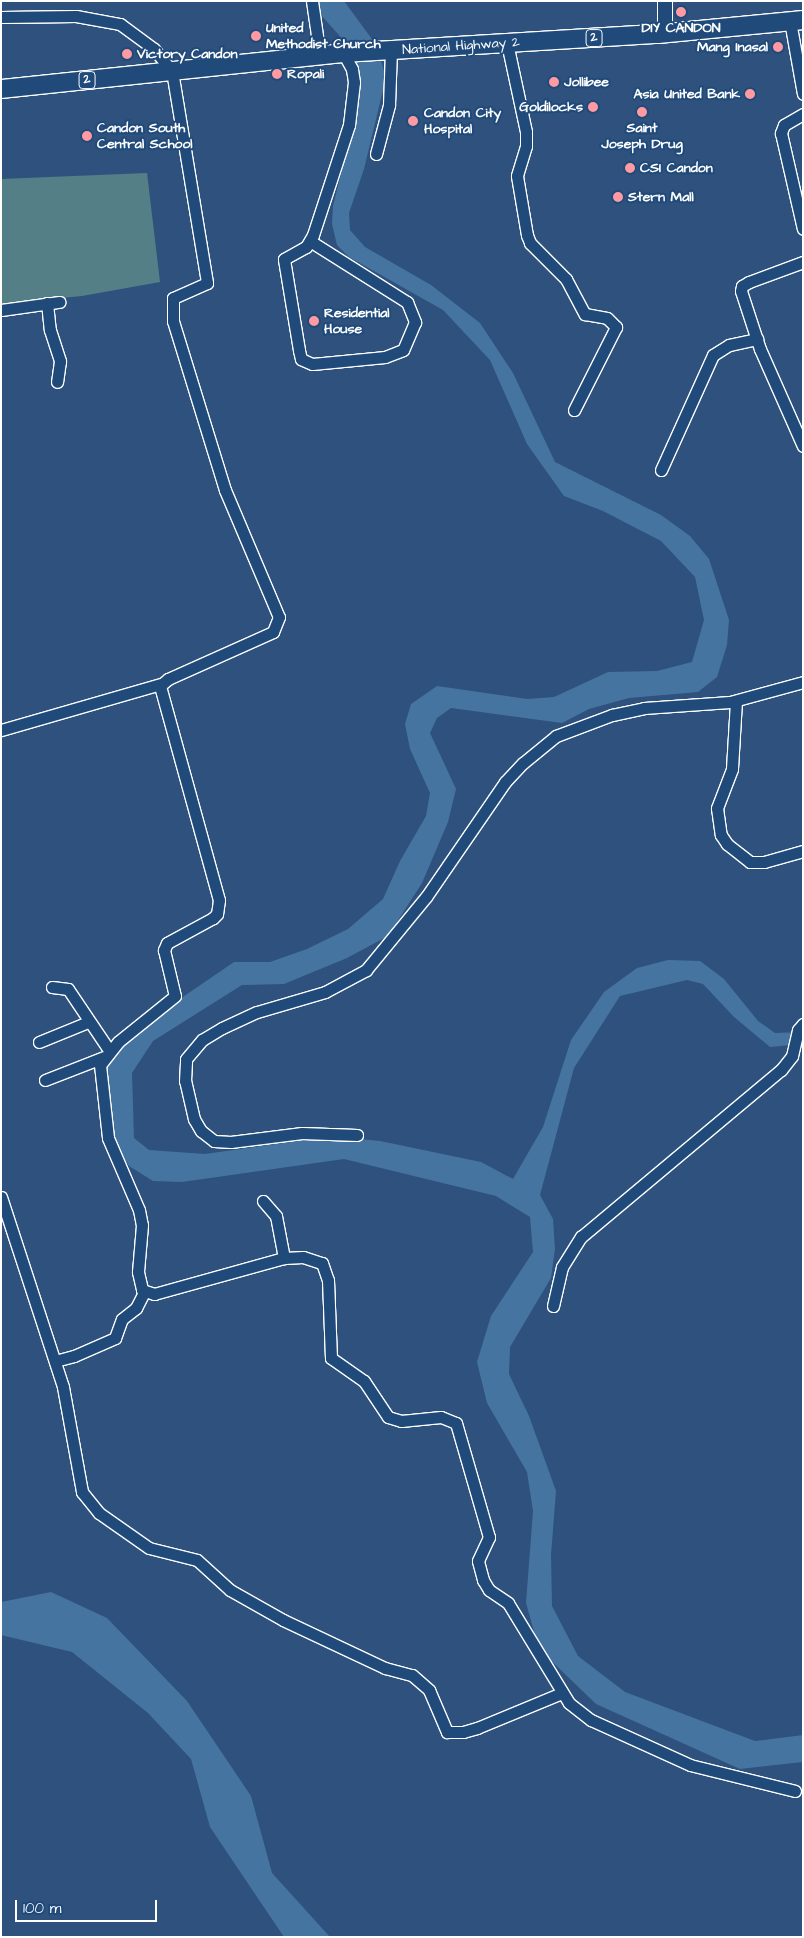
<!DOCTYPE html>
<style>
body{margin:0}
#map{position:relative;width:804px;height:1938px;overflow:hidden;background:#2e527d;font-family:"Architects Daughter",sans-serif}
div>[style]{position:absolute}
.green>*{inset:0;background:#557f87}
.water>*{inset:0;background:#4574a1}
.roads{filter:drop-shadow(1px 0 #fff) drop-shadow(-1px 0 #fff) drop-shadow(0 1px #fff) drop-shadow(0 -1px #fff)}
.minor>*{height:11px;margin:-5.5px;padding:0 5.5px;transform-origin:5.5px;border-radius:5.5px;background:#1f4a7a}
.tertiary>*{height:14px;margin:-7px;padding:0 7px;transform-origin:7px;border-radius:7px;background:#1f4a7a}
.primary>*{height:18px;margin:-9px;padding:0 9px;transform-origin:9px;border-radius:9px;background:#1f4a7a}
.dots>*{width:14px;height:14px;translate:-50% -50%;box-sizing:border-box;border:2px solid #1f4a7a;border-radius:50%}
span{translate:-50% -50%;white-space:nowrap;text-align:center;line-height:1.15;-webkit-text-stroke:4px #1f4a7a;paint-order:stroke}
.shield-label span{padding:1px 4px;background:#1f4a7a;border:1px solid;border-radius:4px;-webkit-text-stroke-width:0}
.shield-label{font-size:12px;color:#fff;font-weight:700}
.poi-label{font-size:14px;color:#fff;font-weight:700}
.left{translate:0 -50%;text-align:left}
.right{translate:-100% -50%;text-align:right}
.street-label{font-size:14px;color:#fff}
.frame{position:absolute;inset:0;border:2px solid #fff;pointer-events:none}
.scale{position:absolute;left:15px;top:1900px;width:142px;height:22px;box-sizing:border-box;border:2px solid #fff;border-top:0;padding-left:6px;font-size:15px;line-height:18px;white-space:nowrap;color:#fff;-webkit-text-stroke:4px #1f4a7a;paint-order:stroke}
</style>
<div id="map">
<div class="green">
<div style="clip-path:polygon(147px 173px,160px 282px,82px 296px,1px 304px,1px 179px)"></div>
</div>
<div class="water">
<div style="clip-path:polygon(319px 1px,344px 1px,377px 46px,384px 71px,384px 86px,364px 169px,349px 213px,350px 230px,365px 247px,431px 285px,480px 323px,513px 373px,555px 462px,661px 515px,690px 536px,709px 559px,729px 620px,727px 645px,717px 677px,698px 692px,629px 698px,589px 709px,562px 723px,451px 708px,437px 718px,430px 733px,456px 789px,448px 822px,422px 883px,388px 936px,347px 958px,284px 984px,242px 985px,153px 1041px,132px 1073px,134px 1138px,149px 1150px,205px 1154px,331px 1136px,380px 1141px,481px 1162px,513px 1179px,543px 1127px,571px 1040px,604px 992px,637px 968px,668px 960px,700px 961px,724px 979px,758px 1021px,775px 1033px,803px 1032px,803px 1044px,770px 1047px,734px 1017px,703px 984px,687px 980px,620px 996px,574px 1068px,540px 1195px,553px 1219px,555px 1249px,551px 1278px,510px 1347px,509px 1374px,529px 1416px,556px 1491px,551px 1555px,552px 1606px,578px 1656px,625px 1692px,755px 1741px,803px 1735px,803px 1762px,740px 1769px,596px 1704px,539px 1649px,526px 1603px,533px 1511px,527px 1472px,487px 1403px,477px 1362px,491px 1316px,533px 1252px,530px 1217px,496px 1196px,344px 1159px,182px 1182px,153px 1181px,129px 1166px,115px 1143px,107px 1114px,104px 1075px,113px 1053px,155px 1016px,234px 962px,270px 962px,307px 949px,348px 929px,383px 899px,400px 861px,426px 816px,430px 793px,410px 749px,405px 724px,411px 704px,437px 686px,527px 699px,554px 697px,608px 672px,657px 671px,692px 662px,704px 620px,695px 577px,661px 541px,603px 511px,564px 496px,527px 444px,490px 360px,443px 310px,349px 257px,337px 245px,332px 224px,333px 206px,349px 142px,359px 68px,346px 43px,321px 15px)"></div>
<div style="clip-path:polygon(51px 1592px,107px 1618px,187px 1701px,251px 1796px,272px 1873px,330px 1937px,284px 1937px,210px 1827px,191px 1759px,148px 1713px,72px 1652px,1px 1635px,1px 1602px)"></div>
</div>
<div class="roads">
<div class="minor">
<div style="left:312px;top:1px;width:56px;rotate:81.7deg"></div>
<div style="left:1px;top:17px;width:75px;rotate:-0.8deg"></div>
<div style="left:76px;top:16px;width:45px;rotate:10.3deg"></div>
<div style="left:120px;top:24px;width:42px;rotate:36.3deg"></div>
<div style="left:154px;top:49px;width:28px;rotate:51deg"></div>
<div style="left:172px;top:71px;width:215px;rotate:80.6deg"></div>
<div style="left:207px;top:283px;width:37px;rotate:156deg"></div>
<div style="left:173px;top:298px;width:23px;rotate:90deg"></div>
<div style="left:173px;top:321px;width:177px;rotate:72.9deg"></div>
<div style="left:225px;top:490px;width:138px;rotate:67deg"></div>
<div style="left:279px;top:617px;width:16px;rotate:112deg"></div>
<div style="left:273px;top:632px;width:115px;rotate:155.9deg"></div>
<div style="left:168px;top:679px;width:11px;rotate:139deg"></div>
<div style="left:160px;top:686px;width:222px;rotate:74.6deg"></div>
<div style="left:219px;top:900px;width:14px;rotate:98deg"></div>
<div style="left:217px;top:914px;width:6px;rotate:135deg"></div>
<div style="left:213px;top:918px;width:52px;rotate:151.5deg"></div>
<div style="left:167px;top:943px;width:8px;rotate:113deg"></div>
<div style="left:164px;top:950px;width:47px;rotate:76.6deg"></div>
<div style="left:175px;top:996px;width:73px;rotate:141.1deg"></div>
<div style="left:118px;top:1042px;width:29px;rotate:128deg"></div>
<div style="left:100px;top:1065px;width:73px;rotate:83.7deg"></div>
<div style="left:108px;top:1138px;width:78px;rotate:66.7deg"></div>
<div style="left:139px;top:1210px;width:15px;rotate:79deg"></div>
<div style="left:142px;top:1225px;width:47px;rotate:94.9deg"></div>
<div style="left:138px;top:1272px;width:18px;rotate:77deg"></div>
<div style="left:142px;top:1290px;width:13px;rotate:18deg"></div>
<div style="left:154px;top:1294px;width:135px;rotate:-15.5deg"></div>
<div style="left:284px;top:1258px;width:19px;rotate:-3deg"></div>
<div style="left:303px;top:1257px;width:20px;rotate:18deg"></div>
<div style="left:322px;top:1263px;width:18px;rotate:71deg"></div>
<div style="left:328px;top:1280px;width:78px;rotate:87.8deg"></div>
<div style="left:331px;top:1358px;width:40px;rotate:34.9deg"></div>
<div style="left:364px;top:1381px;width:43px;rotate:56.3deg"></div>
<div style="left:388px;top:1417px;width:14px;rotate:17deg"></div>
<div style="left:401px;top:1421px;width:40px;rotate:-5.7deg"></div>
<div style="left:441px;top:1417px;width:16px;rotate:22deg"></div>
<div style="left:456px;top:1423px;width:119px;rotate:73.9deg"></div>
<div style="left:489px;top:1537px;width:26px;rotate:115deg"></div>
<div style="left:478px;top:1561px;width:20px;rotate:75deg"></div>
<div style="left:483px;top:1580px;width:12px;rotate:59deg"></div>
<div style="left:489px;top:1590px;width:23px;rotate:34deg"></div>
<div style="left:508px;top:1603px;width:117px;rotate:58.6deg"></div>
<div style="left:569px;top:1703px;width:28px;rotate:38deg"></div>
<div style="left:591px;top:1720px;width:109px;rotate:24.4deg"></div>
<div style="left:690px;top:1765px;width:108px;rotate:13.9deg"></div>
<div style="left:790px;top:21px;width:74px;rotate:79.9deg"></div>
<div style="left:507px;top:43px;width:91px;rotate:77.9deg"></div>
<div style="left:526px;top:132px;width:14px;rotate:90deg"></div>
<div style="left:526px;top:146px;width:31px;rotate:107deg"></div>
<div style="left:517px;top:176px;width:60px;rotate:80.4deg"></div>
<div style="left:527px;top:235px;width:9px;rotate:69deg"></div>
<div style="left:530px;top:243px;width:51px;rotate:45deg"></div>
<div style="left:566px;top:279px;width:40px;rotate:62deg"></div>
<div style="left:585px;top:314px;width:22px;rotate:10deg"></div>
<div style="left:607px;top:318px;width:13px;rotate:45deg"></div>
<div style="left:616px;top:327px;width:93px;rotate:116.8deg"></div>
<div style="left:803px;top:114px;width:22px;rotate:150deg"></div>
<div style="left:784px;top:125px;width:9px;rotate:111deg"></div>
<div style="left:781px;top:133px;width:98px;rotate:77.1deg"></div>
<div style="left:376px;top:154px;width:51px;rotate:-75.1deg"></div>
<div style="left:389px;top:105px;width:54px;rotate:-87.9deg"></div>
<div style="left:310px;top:241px;width:115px;rotate:32.2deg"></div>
<div style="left:407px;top:302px;width:22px;rotate:68deg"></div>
<div style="left:415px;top:322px;width:30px;rotate:113deg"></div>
<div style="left:403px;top:350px;width:19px;rotate:159deg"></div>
<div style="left:385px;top:357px;width:73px;rotate:174.5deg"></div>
<div style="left:312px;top:364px;width:12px;rotate:-156deg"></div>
<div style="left:301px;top:359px;width:9px;rotate:-103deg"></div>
<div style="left:299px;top:350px;width:92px;rotate:-99.4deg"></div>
<div style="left:284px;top:259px;width:25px;rotate:-29deg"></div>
<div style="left:306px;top:247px;width:14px;rotate:-60deg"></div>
<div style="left:313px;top:235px;width:116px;rotate:-71.9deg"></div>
<div style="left:349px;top:125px;width:43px;rotate:-83.4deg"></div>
<div style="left:354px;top:82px;width:13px;rotate:-99deg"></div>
<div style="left:352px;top:69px;width:18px;rotate:-119deg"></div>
<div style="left:803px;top:262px;width:58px;rotate:159.7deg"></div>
<div style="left:749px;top:282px;width:8px;rotate:150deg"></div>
<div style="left:742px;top:286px;width:5px;rotate:101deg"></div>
<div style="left:741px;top:291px;width:61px;rotate:71.9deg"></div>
<div style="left:760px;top:349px;width:106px;rotate:66.1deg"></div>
<div style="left:47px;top:303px;width:27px;rotate:84deg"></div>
<div style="left:50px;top:330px;width:33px;rotate:72deg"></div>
<div style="left:60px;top:361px;width:21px;rotate:98deg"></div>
<div style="left:1px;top:310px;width:59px;rotate:-7.9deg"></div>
<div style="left:661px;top:470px;width:126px;rotate:-65.7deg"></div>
<div style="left:713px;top:355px;width:19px;rotate:-32deg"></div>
<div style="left:729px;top:345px;width:29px;rotate:-12deg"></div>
<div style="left:736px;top:701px;width:68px;rotate:93.4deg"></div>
<div style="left:732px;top:769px;width:42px;rotate:111deg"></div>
<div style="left:717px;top:808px;width:27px;rotate:82deg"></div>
<div style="left:721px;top:835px;width:11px;rotate:56deg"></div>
<div style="left:727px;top:844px;width:29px;rotate:38deg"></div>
<div style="left:750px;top:862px;width:14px"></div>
<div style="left:764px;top:862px;width:41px;rotate:-15.8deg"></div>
<div style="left:1px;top:730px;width:166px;rotate:-16.1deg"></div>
<div style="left:52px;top:987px;width:16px;rotate:7deg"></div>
<div style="left:68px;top:989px;width:73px;rotate:56.1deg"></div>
<div style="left:39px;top:1042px;width:53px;rotate:-22.2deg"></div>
<div style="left:45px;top:1080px;width:63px;rotate:-21.3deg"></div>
<div style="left:357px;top:1135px;width:55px;rotate:-177.9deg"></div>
<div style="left:302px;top:1133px;width:72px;rotate:172.8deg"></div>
<div style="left:231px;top:1142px;width:17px;rotate:-177deg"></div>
<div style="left:214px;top:1141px;width:16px;rotate:-142deg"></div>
<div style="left:201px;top:1131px;width:14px;rotate:-120deg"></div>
<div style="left:194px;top:1119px;width:39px;rotate:-103deg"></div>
<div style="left:185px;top:1081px;width:22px;rotate:-87deg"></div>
<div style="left:186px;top:1059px;width:25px;rotate:-50deg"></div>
<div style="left:202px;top:1040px;width:23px;rotate:-31deg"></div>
<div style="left:222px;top:1028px;width:38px;rotate:-25deg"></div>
<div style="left:257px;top:1012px;width:71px;rotate:-16.4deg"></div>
<div style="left:325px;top:992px;width:47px;rotate:-28.2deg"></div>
<div style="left:366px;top:970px;width:94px;rotate:-50.6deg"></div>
<div style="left:426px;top:897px;width:140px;rotate:-55.5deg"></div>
<div style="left:505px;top:782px;width:26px;rotate:-47deg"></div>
<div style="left:523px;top:763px;width:43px;rotate:-39.3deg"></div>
<div style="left:556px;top:736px;width:60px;rotate:-20.6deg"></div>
<div style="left:612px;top:715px;width:33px;rotate:-12deg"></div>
<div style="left:644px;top:708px;width:86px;rotate:-4deg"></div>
<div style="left:730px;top:702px;width:76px;rotate:-15.3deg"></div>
<div style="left:1px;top:1197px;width:200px;rotate:71.9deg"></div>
<div style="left:63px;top:1387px;width:107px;rotate:79.7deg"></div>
<div style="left:82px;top:1492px;width:27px;rotate:51deg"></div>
<div style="left:99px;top:1513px;width:61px;rotate:35deg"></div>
<div style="left:149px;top:1548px;width:49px;rotate:14deg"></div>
<div style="left:197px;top:1560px;width:45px;rotate:42.3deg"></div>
<div style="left:230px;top:1590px;width:61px;rotate:29.5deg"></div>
<div style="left:283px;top:1620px;width:113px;rotate:25.2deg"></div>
<div style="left:385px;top:1668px;width:28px;rotate:15deg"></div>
<div style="left:412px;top:1675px;width:23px;rotate:41deg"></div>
<div style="left:429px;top:1690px;width:46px;rotate:66.8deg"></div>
<div style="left:447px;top:1732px;width:16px"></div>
<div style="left:463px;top:1732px;width:15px;rotate:-16deg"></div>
<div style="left:477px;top:1728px;width:92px;rotate:-22.4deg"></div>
<div style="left:263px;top:1201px;width:20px;rotate:49deg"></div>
<div style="left:276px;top:1216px;width:43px;rotate:79.2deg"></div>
<div style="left:553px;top:1306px;width:40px;rotate:-77deg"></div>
<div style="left:562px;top:1267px;width:36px;rotate:-58deg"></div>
<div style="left:581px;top:1237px;width:261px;rotate:-39.9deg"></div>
<div style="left:781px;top:1070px;width:18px;rotate:-52deg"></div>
<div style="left:792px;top:1056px;width:27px;rotate:-77deg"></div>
<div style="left:798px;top:1030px;width:8px;rotate:-50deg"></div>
<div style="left:55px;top:1361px;width:20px;rotate:-15deg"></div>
<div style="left:74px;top:1356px;width:45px;rotate:-23.7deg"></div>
<div style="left:115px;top:1338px;width:20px;rotate:-70deg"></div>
<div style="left:122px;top:1319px;width:18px;rotate:-38deg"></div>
<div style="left:136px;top:1308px;width:18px;rotate:-63deg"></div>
</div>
<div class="tertiary">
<div style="left:665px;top:1px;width:32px;rotate:90deg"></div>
</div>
<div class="primary">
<div style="left:1px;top:89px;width:344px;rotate:-6deg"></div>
<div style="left:343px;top:53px;width:316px;rotate:-3.5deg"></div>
<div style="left:658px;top:34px;width:146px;rotate:-5.5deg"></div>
</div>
</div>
<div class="dots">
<div style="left:681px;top:12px;background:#ff9aa2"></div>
<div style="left:256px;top:36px;background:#ff9aa2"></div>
<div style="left:778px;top:47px;background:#ff9aa2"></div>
<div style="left:127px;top:54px;background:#ff9aa2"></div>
<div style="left:277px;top:74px;background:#ff9aa2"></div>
<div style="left:554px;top:82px;background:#ff9aa2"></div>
<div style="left:750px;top:94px;background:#ff9aa2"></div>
<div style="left:593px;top:107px;background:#ff9aa2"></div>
<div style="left:642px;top:112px;background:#ff9aa2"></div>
<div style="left:413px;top:121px;background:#ff9aa2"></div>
<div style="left:87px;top:136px;background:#ff9aa2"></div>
<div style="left:630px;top:168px;background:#ff9aa2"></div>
<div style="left:618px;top:197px;background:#ff9aa2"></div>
<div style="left:314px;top:321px;background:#ff9aa2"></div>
</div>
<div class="shield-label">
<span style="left:594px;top:38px">2</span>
<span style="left:87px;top:80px">2</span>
</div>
<div class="poi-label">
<span class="left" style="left:266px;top:36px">United<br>Methodist Church</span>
<span style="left:681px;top:28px">DIY CANDON</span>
<span class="right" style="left:768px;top:47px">Mang Inasal</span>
<span class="left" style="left:137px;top:54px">Victory Candon</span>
<span class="left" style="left:287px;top:74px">Ropali</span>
<span class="left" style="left:564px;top:82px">Jollibee</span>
<span class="right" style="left:740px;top:94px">Asia United Bank</span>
<span class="right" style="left:583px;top:107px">Goldilocks</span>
<span class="left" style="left:424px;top:121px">Candon City<br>Hospital</span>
<span class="left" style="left:97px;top:136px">Candon South<br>Central School</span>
<span style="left:642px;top:136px">Saint<br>Joseph Drug</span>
<span class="left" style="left:640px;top:168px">CSI Candon</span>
<span class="left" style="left:628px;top:197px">Stern Mall</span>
<span class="left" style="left:324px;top:321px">Residential<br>House</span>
</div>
<div class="street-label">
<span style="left:461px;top:46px;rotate:-4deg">National Highway 2</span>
</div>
<div class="frame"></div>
<div class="scale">100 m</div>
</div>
